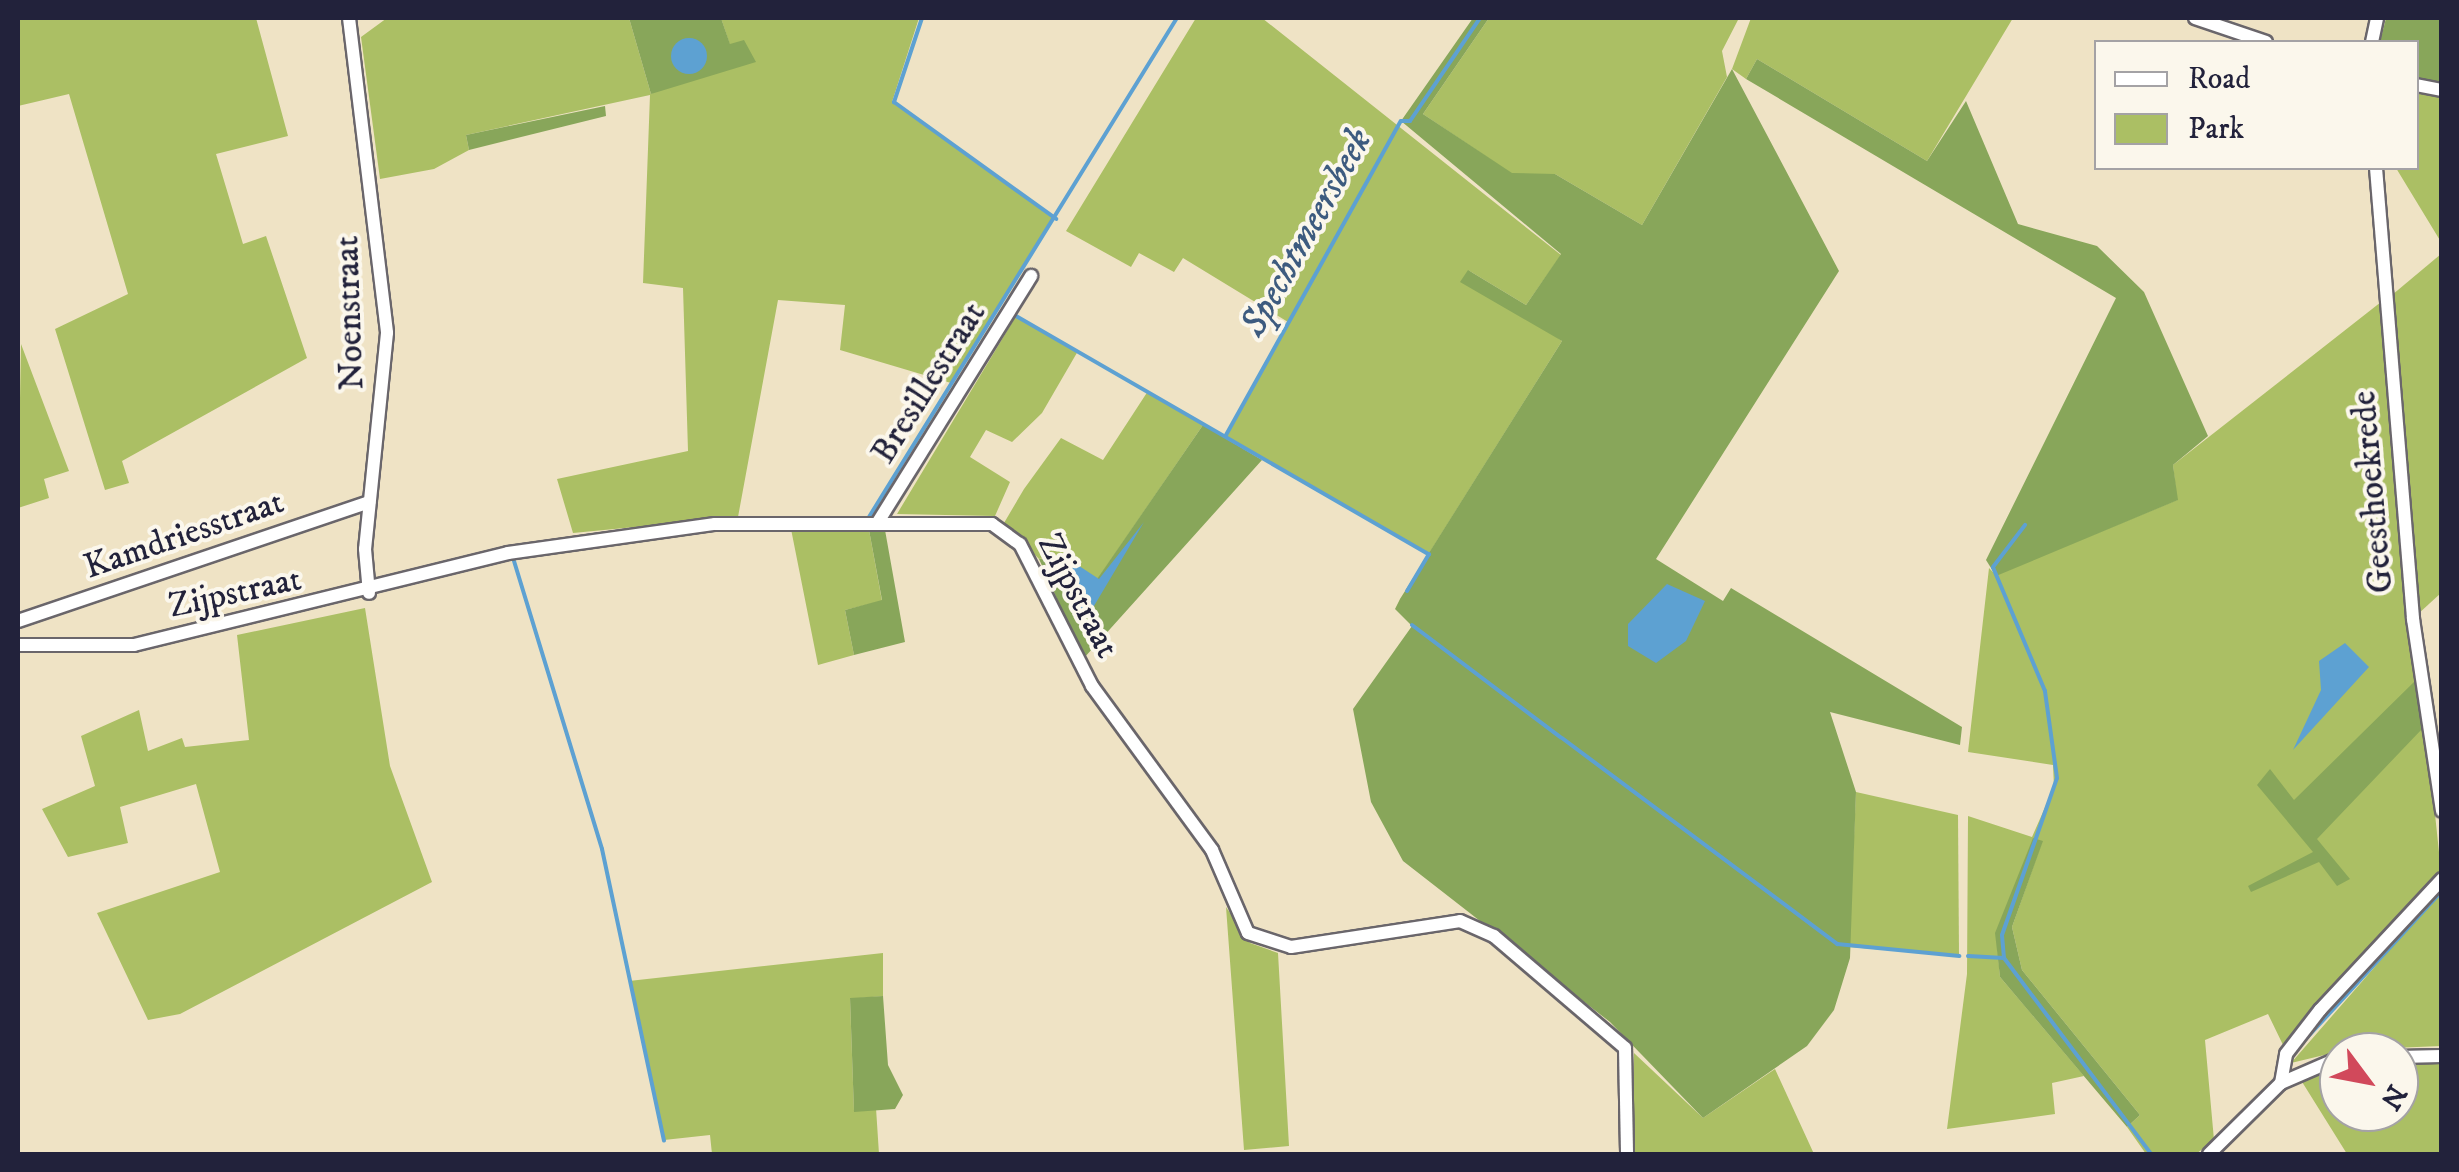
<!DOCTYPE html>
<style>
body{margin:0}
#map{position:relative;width:2459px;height:1172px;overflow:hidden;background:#efe3c5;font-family:"IM FELL DW Pica",serif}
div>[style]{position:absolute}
.green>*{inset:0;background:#abbf64}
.forest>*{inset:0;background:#88a65a}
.water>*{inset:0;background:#5da1d2}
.round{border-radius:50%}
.stream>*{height:4px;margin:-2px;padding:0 2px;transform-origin:2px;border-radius:2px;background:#5da1d2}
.roads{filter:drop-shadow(2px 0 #6a666b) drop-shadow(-2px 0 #6a666b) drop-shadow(0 2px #6a666b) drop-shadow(0 -2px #6a666b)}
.minor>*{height:12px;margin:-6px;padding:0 6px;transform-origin:6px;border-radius:6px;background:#fff}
span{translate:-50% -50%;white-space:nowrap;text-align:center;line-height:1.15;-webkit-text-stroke:8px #fbf7ec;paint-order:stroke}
.street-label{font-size:35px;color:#22223b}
.water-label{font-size:38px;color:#3d5b7f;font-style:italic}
.frame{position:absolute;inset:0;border:20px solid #22223b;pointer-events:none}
.legend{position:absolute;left:2094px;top:40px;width:325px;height:130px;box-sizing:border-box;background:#fbf7ec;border:2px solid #a4a2a5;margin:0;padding:12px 18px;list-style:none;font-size:30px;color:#22223b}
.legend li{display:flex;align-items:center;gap:20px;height:50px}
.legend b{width:50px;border:2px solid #a4a2a5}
.north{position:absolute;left:2319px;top:1032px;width:100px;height:100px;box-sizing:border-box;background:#fbf7ec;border:2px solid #a4a2a5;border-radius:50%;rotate:122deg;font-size:28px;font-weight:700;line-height:40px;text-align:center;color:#22223b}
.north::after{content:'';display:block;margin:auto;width:35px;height:45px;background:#d1495b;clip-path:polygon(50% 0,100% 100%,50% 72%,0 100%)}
</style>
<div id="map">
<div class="green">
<div style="clip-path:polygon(18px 18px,256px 18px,288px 136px,216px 154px,243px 244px,266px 236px,307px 358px,122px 461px,129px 483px,105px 490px,55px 329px,128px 294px,69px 94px,18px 106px)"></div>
<div style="clip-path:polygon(387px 18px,629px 18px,651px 94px,730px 45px,721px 18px,919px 18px,892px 102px,1054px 219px,951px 383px,840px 350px,845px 305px,778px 300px,738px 517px,573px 533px,557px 479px,688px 451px,683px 288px,643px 283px,650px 95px,466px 135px,469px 150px,434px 169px,380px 179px,361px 37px)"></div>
<div style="clip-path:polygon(1196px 18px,1262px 18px,1561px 255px,1526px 305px,1468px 270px,1562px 341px,1428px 555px,1225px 438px,1288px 322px,1183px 258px,1174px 272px,1139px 253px,1131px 267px,1066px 231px)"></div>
<div style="clip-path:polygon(1489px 18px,1739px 18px,1722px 51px,1727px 77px,1642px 225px,1555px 174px,1512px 174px,1423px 114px)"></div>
<div style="clip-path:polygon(1751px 18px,2013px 18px,1927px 161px,1757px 59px,1746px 79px,1732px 69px)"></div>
<div style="clip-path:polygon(2417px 89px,2441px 93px,2441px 242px,2396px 168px,2416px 168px)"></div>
<div style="clip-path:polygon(2441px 254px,2441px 593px,2418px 614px,2392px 295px)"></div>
<div style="clip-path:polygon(2381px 302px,2441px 871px,2284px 1047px,2268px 1014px,2205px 1040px,2214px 1140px,2196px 1154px,2146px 1154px,2127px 1127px,2140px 1115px,2022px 970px,2012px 927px,2042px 842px,1996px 933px,2000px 977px,2084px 1076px,2052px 1083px,2055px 1114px,1947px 1129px,1967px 974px,1968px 816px,2032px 837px,2054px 787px,2053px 765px,1968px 752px,1989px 568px,1996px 575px,2177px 500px,2173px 465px)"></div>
<div style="clip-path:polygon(1016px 316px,1078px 351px,1042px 413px,1012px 442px,986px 430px,970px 457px,1010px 482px,995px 516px,897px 514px)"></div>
<div style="clip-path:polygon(21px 344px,69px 471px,44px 479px,49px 498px,18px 508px)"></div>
<div style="clip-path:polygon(1148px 391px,1203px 425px,1095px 583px,1053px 557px,1039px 559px,1004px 523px,1024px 489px,1061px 438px,1103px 460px)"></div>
<div style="clip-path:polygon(791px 529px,869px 530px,882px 601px,845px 610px,854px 655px,818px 665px)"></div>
<div style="clip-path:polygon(365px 608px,390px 766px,432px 882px,180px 1014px,148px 1020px,97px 913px,220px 872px,196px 784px,120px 807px,128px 843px,68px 857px,42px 809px,95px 786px,81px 736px,139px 710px,148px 751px,182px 738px,185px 747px,249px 740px,237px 635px)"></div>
<div style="clip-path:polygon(1856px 792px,1958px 815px,1959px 956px,1849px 947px)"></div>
<div style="clip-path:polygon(2441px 891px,2441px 1046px,2345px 1050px,2291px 1063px)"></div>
<div style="clip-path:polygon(1226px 907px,1250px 943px,1278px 953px,1289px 1146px,1244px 1150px)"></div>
<div style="clip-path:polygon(883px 953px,883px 996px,850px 999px,854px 1111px,876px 1108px,879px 1154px,712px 1154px,710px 1135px,664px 1140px,629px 981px)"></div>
<div style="clip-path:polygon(1634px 1053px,1703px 1118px,1775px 1069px,1814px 1154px,1633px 1154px)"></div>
<div style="clip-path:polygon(2399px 1063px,2441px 1063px,2441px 1154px,2347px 1154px,2299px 1077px,2339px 1066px,2339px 1112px,2399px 1112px)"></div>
</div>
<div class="forest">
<div style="clip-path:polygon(629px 18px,721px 18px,730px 44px,744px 40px,756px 62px,651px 94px)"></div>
<div style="clip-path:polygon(1473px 18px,1489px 18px,1423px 114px,1512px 173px,1555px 174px,1642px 225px,1732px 69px,1839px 271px,1656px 559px,1723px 601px,1731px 588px,1962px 727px,1960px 745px,1830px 712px,1856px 792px,1850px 958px,1834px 1010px,1807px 1046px,1703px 1118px,1610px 1022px,1403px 861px,1371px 802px,1353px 709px,1412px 626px,1395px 609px,1400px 599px,1562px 341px,1460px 282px,1468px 270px,1526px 305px,1561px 254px,1401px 121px)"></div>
<div style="clip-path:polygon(2386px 18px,2441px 18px,2441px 84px,2417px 80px,2416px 42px,2380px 42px)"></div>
<div style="clip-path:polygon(1757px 59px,1927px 161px,1966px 101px,2018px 224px,2097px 246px,2144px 292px,2208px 436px,2173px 465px,2178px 500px,1996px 576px,1986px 560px,2116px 298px,1746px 79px)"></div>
<div style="clip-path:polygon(605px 106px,606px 116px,469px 150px,466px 135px)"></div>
<div style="clip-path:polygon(1203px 425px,1262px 460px,1084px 658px,1039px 559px,1068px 560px,1095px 582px)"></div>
<div style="clip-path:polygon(869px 530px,885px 530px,905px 642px,854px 655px,845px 610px,882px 600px)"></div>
<div style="clip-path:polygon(2415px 681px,2422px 729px,2317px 839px,2350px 879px,2337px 886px,2319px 862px,2251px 892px,2248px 886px,2313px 852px,2257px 785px,2270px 769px,2294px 800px)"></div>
<div style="clip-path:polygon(2033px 838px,2043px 841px,2012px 927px,2022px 970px,2140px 1115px,2127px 1127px,2000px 977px,1995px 933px)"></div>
<div style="clip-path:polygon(883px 996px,888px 1065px,903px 1095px,895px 1109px,854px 1112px,850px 998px)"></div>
</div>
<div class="water">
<div class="round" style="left:671px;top:38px;width:36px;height:36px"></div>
<div style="clip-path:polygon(1144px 522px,1091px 611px,1076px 610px,1057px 566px,1070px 560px,1099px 579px)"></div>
<div style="clip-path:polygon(1667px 584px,1705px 601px,1686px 641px,1656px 663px,1628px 646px,1628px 624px)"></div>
<div style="clip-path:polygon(2345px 643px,2369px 667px,2293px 750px,2321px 690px,2319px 661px)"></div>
</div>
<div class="stream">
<div style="left:922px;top:18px;width:89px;rotate:108.4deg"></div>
<div style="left:894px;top:102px;width:200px;rotate:35.8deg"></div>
<div style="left:1016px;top:316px;width:477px;rotate:30deg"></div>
<div style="left:1429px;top:554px;width:43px;rotate:120.7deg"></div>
<div style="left:1226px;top:435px;width:359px;rotate:-60.9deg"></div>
<div style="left:1401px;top:121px;width:9px"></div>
<div style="left:1410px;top:121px;width:125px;rotate:-55.8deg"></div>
<div style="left:869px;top:517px;width:586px;rotate:-58.32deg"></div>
<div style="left:514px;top:561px;width:301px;rotate:73deg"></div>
<div style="left:602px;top:849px;width:298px;rotate:78deg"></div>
<div style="left:1412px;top:625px;width:186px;rotate:37.1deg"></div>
<div style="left:1562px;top:738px;width:344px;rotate:36.8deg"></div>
<div style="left:1837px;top:944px;width:123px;rotate:5.6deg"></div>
<div style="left:1968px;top:956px;width:36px;rotate:3deg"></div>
<div style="left:2004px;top:958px;width:245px;rotate:53.1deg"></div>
<div style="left:2004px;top:958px;width:23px;rotate:-95deg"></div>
<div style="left:2002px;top:935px;width:166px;rotate:-70.7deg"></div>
<div style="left:2057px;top:778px;width:88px;rotate:-97.9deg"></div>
<div style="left:2045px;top:691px;width:134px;rotate:-112.8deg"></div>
<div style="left:1993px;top:567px;width:53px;rotate:-52.7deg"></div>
<div style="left:2303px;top:1042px;width:205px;rotate:-47.4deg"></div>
</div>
<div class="roads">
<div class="minor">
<div style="left:349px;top:18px;width:317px;rotate:83.1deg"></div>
<div style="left:387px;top:333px;width:217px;rotate:95.8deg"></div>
<div style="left:365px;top:549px;width:44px;rotate:84.8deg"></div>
<div style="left:2195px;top:18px;width:75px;rotate:18.7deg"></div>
<div style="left:2372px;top:42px;width:25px;rotate:-78deg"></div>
<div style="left:2416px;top:85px;width:26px;rotate:11deg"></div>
<div style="left:2376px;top:168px;width:453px;rotate:85.3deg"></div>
<div style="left:2413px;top:619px;width:194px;rotate:81.4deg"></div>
<div style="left:878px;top:522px;width:290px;rotate:-58.1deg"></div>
<div style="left:18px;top:621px;width:371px;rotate:-18.7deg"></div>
<div style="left:18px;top:645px;width:116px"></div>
<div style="left:134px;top:645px;width:385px;rotate:-13.8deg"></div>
<div style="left:508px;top:553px;width:209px;rotate:-8deg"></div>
<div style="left:715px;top:524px;width:277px"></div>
<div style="left:992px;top:524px;width:34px;rotate:36deg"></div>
<div style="left:1020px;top:544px;width:159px;rotate:63.1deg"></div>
<div style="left:1092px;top:686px;width:203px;rotate:53.8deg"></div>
<div style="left:1212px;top:850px;width:90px;rotate:66.6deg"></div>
<div style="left:1248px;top:933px;width:45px;rotate:18deg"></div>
<div style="left:1291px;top:947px;width:171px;rotate:-8.7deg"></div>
<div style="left:1460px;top:921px;width:37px;rotate:24deg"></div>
<div style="left:1494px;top:936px;width:172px;rotate:40.5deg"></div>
<div style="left:1625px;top:1048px;width:106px;rotate:88.9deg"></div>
<div style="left:2399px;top:1057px;width:43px;rotate:-1.3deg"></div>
<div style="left:2281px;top:1083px;width:29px;rotate:-80deg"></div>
<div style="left:2286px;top:1054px;width:56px;rotate:-52.3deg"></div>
<div style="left:2320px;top:1010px;width:179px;rotate:-47deg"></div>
<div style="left:2209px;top:1154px;width:101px;rotate:-44.6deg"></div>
<div style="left:2281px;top:1083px;width:63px;rotate:-23.3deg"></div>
</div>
</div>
<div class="street-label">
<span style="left:350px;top:313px;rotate:-92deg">Noenstraat</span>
<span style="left:929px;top:383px;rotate:-58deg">Bresillestraat</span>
<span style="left:2373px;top:492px;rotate:-95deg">Geesthoekrede</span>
<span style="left:184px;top:535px;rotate:-19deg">Kamdriesstraat</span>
<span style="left:235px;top:593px;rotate:-12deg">Zijpstraat</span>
<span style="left:1078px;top:596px;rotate:62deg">Zijpstraat</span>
</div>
<div class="water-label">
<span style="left:1307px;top:233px;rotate:-61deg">Spechtmeersbeek</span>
</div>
<div class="frame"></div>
<ul class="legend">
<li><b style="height:12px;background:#fff"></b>Road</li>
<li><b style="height:28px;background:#abbf64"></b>Park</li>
</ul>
<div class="north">N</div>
</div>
